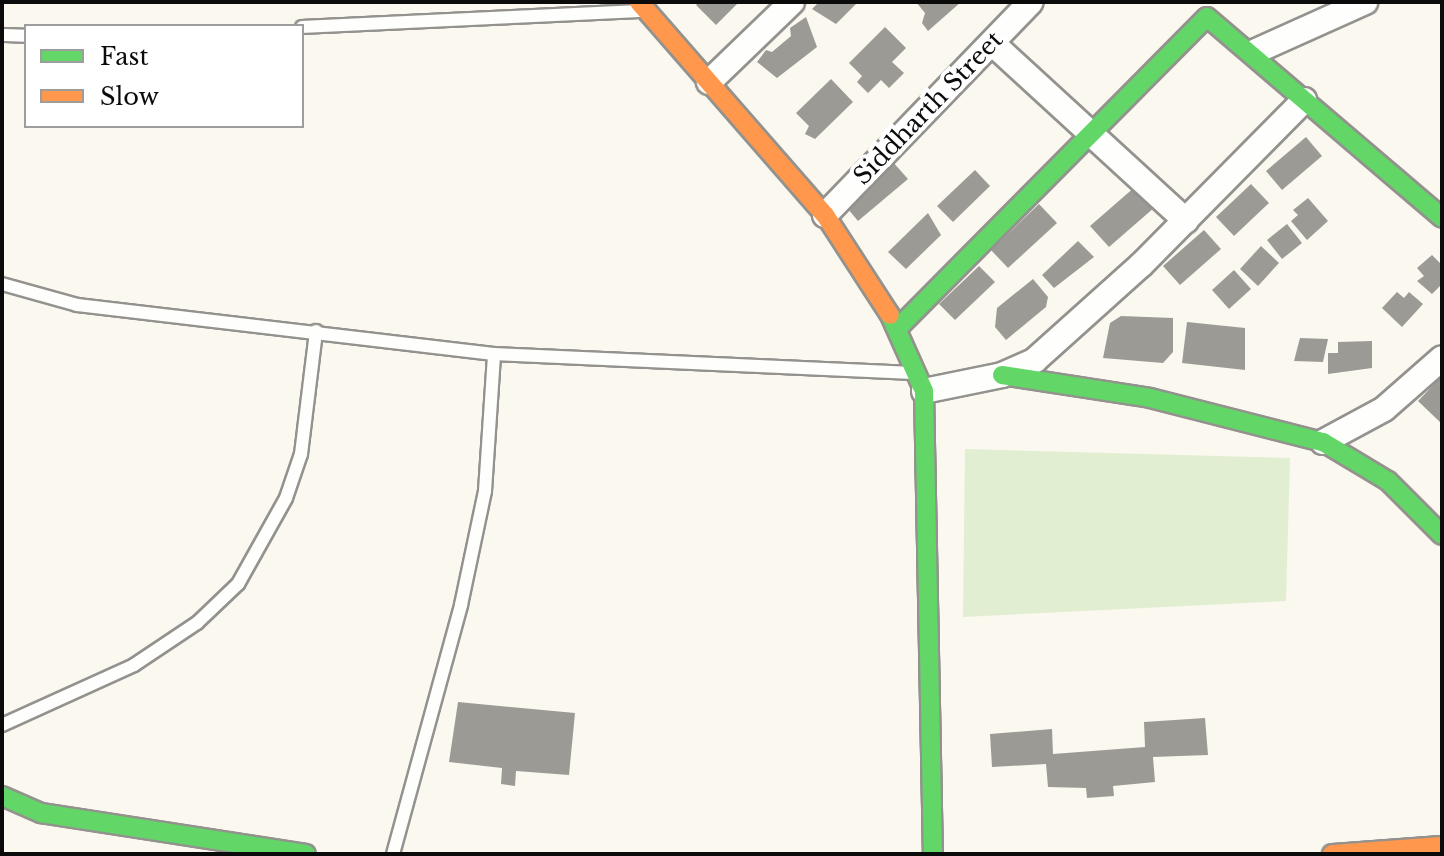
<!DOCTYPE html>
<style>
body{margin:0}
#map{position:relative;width:1444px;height:856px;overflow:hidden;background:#faf8ef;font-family:"Libre Baskerville",serif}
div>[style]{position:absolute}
.green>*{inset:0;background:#e1eed1}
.building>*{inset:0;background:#9c9a95}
.roads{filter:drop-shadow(2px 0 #93928e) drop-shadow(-2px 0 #93928e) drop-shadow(0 2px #93928e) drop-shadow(0 -2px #93928e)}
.lane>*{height:12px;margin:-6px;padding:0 6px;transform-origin:6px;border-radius:6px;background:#fefefd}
.street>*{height:24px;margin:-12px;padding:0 12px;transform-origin:12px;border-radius:12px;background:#fefefd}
.fast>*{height:18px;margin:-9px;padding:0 9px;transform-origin:9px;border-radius:9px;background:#63d668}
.slow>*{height:18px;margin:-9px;padding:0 9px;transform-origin:9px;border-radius:9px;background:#ff974d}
span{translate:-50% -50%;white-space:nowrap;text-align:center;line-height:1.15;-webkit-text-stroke:8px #fff;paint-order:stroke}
.street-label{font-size:24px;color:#0b0b0b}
.frame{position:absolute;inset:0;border:4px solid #0b0b0b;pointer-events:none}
.legend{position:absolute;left:24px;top:24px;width:280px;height:104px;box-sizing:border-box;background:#fff;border:2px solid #9d9d9d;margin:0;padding:10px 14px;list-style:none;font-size:24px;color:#0b0b0b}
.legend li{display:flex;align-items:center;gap:16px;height:40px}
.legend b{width:40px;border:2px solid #9d9d9d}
</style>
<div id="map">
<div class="green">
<div style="clip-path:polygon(965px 449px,1290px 458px,1286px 601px,963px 617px)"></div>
</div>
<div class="building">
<div style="clip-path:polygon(699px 2px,739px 2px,716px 25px,696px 5px)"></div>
<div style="clip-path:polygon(819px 2px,858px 2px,836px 24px,812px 9px)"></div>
<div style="clip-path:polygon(916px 2px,961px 2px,928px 31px,922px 23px,925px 13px)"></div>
<div style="clip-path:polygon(806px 17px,817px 47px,777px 78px,757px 62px,766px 50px,772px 52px,791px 36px,790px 28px)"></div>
<div style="clip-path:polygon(885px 27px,906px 48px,892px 62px,904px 73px,889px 88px,881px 80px,868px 93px,857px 82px,862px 76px,849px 63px)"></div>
<div style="clip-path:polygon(831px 79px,853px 102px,815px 139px,805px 134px,809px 126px,796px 113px)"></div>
<div style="clip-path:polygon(1306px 137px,1322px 156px,1282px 190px,1266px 171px)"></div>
<div style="clip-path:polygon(892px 161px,908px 179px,858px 221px,843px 203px)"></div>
<div style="clip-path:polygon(975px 170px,990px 186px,953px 222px,937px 206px)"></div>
<div style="clip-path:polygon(1251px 184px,1269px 203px,1234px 236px,1216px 217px)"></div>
<div style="clip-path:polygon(1136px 186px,1155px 207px,1109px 247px,1090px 226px)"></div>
<div style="clip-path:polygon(1308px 198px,1328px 221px,1307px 240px,1291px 221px,1298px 215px,1293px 210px)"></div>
<div style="clip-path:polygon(1039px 204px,1057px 223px,1008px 268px,991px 250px)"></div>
<div style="clip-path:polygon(928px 213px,941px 235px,906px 269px,888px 252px)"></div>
<div style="clip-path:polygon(1287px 224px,1302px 243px,1282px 259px,1267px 240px)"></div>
<div style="clip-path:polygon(1204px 230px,1221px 249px,1180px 285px,1163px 266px)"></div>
<div style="clip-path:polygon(1078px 241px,1094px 257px,1054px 288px,1042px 275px)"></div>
<div style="clip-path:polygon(1261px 246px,1279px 263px,1258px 286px,1240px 269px)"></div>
<div style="clip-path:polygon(1432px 255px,1442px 265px,1442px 284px,1432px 294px,1417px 281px,1424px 276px,1417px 268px)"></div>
<div style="clip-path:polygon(979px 266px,995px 282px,955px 320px,939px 304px)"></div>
<div style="clip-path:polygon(1234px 270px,1251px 289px,1229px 309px,1212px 290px)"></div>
<div style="clip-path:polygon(1033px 279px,1048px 297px,1046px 307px,1006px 340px,995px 327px,997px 308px)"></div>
<div style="clip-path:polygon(1397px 292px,1404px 298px,1409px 292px,1423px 304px,1402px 327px,1382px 308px)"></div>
<div style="clip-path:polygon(1121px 316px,1173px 318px,1173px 352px,1163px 363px,1103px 358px,1110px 323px)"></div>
<div style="clip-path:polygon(1187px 322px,1245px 328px,1245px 370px,1182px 363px)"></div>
<div style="clip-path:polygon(1300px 338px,1328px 339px,1323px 362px,1294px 361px)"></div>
<div style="clip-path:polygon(1372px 341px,1372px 368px,1328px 374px,1328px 353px,1338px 353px,1338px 342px)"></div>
<div style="clip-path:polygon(1442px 376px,1442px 424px,1418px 401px)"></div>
<div style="clip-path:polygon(458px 702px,575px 713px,569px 775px,516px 771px,515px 786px,501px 784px,502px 768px,449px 762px)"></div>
<div style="clip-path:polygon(1205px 718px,1208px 755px,1153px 757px,1155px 782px,1113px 786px,1114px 796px,1087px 798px,1086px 788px,1048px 787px,1046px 764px,992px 767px,990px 734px,1052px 729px,1053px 754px,1145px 747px,1144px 722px)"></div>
</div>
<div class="roads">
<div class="lane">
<div style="left:302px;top:27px;width:337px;rotate:-2.7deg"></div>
<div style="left:2px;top:35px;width:24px;rotate:2deg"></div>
<div style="left:2px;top:284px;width:78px;rotate:15.6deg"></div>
<div style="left:77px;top:305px;width:420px;rotate:6.7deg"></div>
<div style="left:494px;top:354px;width:419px;rotate:2.6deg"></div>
<div style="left:2px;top:725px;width:145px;rotate:-24.4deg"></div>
<div style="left:134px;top:665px;width:76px;rotate:-33.7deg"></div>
<div style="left:197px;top:623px;width:57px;rotate:-43.6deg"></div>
<div style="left:238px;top:584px;width:98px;rotate:-60.8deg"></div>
<div style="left:286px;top:498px;width:46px;rotate:-71.2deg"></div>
<div style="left:301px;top:454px;width:124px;rotate:-83deg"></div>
<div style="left:393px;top:854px;width:258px;rotate:-74.7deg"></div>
<div style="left:461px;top:605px;width:116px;rotate:-78.1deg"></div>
<div style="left:485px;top:491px;width:137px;rotate:-86.2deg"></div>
</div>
<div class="street">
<div style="left:992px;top:43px;width:263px;rotate:42.5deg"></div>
<div style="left:1254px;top:52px;width:122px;rotate:-24.2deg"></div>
<div style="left:709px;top:82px;width:115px;rotate:-43.9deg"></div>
<div style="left:825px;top:215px;width:296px;rotate:-46deg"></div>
<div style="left:924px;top:391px;width:80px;rotate:-11.6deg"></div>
<div style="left:1002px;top:375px;width:36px;rotate:-24deg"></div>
<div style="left:1035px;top:360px;width:142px;rotate:-41.9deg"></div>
<div style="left:1141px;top:265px;width:232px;rotate:-45.3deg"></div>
<div style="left:1323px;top:442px;width:69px;rotate:-28.4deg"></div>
<div style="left:1384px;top:409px;width:77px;rotate:-41.3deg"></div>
</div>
<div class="fast">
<div style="left:890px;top:315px;width:83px;rotate:65.9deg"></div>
<div style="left:924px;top:391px;width:463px;rotate:88.9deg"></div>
<div style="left:898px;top:328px;width:438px;rotate:-45.2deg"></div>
<div style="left:1207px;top:17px;width:309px;rotate:40.5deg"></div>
<div style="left:1002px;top:375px;width:150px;rotate:8.8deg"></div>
<div style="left:1150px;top:398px;width:179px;rotate:14.3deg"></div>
<div style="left:1323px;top:442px;width:76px;rotate:31deg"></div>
<div style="left:1388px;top:481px;width:76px;rotate:45deg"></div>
<div style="left:2px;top:796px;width:43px;rotate:23.6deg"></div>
<div style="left:41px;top:813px;width:268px;rotate:8.8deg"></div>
</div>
<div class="slow">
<div style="left:639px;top:2px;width:283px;rotate:48.9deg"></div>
<div style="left:825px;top:215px;width:119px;rotate:57deg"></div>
<div style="left:1332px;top:854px;width:110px;rotate:-4.2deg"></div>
</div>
</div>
<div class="street-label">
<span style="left:928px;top:108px;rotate:-46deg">Siddharth Street</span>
</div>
<div class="frame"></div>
<ul class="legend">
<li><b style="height:10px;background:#63d668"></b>Fast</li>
<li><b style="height:10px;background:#ff974d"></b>Slow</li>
</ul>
</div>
